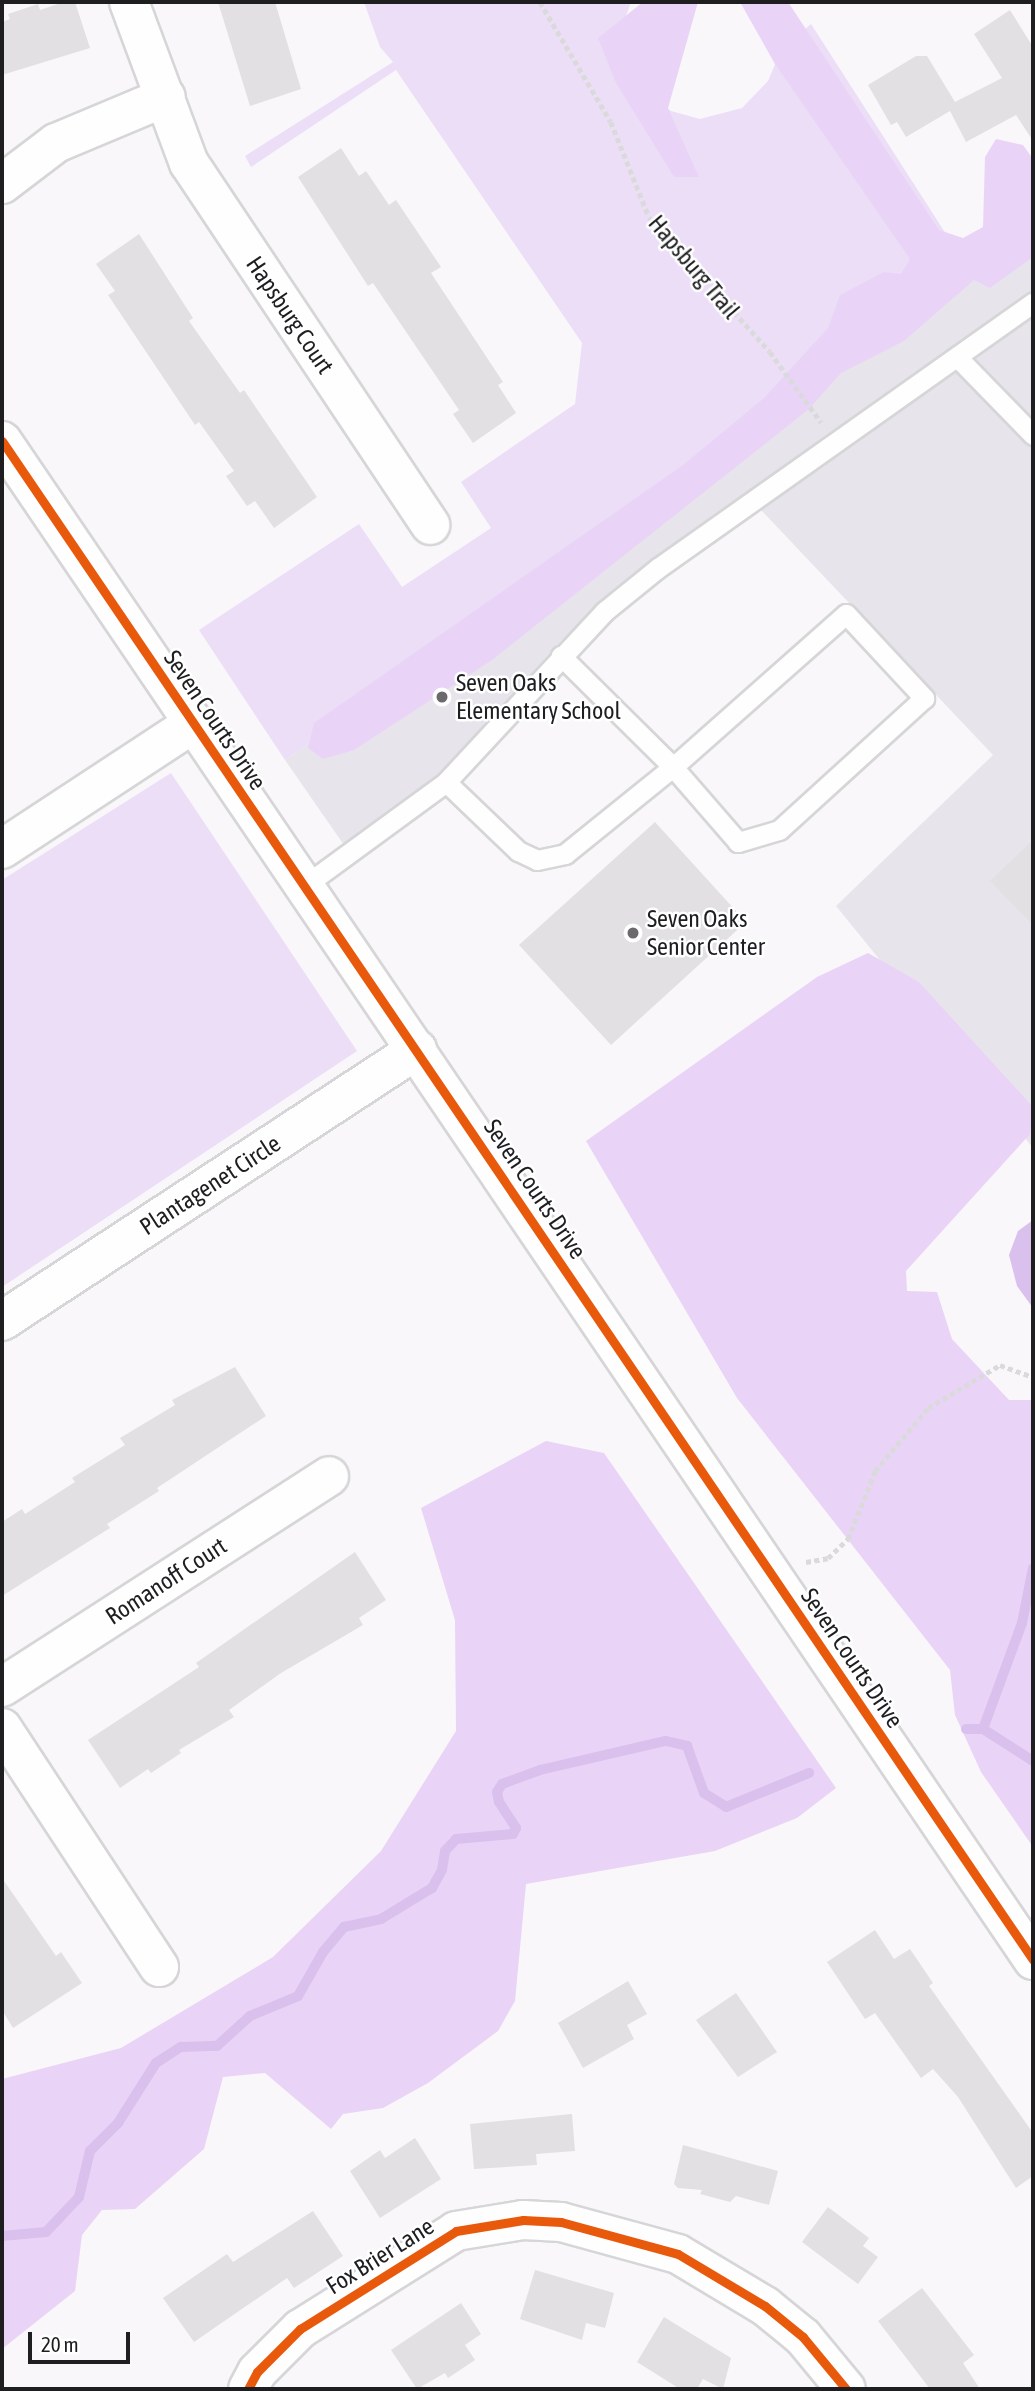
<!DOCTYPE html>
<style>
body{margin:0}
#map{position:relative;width:1035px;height:2391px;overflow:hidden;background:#f9f7fa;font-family:"Asap Condensed",sans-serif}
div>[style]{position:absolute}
.built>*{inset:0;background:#e8e4eb}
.green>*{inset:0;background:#ecdef7}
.forest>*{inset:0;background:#e9d4f7}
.water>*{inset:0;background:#dac0ec}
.stream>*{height:10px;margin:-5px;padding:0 5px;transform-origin:5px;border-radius:5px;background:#dac0ec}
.building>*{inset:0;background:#e2e0e2}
.path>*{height:4.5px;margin-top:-2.25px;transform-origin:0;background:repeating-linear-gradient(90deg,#dadadb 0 5px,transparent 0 8.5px)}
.roads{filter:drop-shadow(2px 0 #d6d5d7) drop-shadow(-2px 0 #d6d5d7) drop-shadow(0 2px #d6d5d7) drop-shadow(0 -2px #d6d5d7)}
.service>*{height:19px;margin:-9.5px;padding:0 9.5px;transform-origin:9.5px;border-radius:9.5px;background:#fefefe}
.minor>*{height:38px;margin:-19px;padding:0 19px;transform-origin:19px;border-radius:19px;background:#fefefe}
.tertiary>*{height:38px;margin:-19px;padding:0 19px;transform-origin:19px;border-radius:19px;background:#fefefe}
.cycleway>*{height:9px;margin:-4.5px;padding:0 4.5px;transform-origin:4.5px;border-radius:4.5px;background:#e8590c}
.dots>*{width:19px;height:19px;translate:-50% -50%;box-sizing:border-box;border:4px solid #fff;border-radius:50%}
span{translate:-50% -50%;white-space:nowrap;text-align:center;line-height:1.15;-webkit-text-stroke:5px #fff;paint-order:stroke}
.street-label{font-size:24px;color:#1e1d1f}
.poi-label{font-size:24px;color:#1e1d1f}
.left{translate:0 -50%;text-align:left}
.frame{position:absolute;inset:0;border:4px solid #1e1d1f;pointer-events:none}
.scale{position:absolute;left:28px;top:2332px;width:102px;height:32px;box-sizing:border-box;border:4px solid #1e1d1f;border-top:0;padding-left:9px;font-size:21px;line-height:24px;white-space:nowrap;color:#1e1d1f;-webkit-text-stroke:5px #fff;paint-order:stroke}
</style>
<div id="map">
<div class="built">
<div style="clip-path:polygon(1033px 239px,1033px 1148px,836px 906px,993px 755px,760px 509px,562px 640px,435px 778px,346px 848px,285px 760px)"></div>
</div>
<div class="green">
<div style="clip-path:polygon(364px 2px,631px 2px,622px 27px,643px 93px,671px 111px,700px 119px,742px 108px,768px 81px,781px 50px,811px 24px,975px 279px,285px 760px,199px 630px,359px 524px,402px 587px,491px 528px,461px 482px,575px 404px,582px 343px,396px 70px,251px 167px,245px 156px,393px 62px,380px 47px)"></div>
<div style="clip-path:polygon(171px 773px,357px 1051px,2px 1287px,2px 880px)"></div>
</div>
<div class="forest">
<div style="clip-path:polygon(643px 2px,698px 2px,668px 108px,699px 177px,674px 177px,616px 83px,598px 38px)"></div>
<div style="clip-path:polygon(740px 2px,788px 2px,939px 230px,963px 238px,983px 227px,985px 157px,996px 139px,1023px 145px,1033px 159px,1033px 257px,990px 288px,974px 280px,904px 341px,841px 373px,809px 409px,492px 660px,354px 750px,323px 759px,308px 748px,314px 723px,683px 465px,764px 398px,828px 328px,840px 295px,884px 272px,901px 274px,910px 259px,775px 64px)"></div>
<div style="clip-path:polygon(868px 953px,919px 982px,1033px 1107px,1030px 1134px,906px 1271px,907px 1291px,937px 1292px,952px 1339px,1009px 1400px,1033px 1400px,1033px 1847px,981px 1772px,955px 1715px,950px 1670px,737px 1398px,586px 1141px,817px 977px)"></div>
<div style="clip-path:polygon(546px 1441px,604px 1453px,836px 1788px,797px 1818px,715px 1851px,526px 1884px,515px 2001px,498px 2031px,428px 2083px,383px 2108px,343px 2114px,331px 2129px,265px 2073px,223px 2077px,204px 2149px,135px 2209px,102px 2210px,82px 2235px,75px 2291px,2px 2349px,2px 2079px,121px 2048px,273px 1957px,381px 1851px,456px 1731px,455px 1620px,421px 1508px)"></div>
</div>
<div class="water">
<div style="clip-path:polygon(1033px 1220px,1033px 1308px,1017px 1286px,1009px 1255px,1018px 1231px)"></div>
</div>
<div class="stream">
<div style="left:966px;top:1729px;width:17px"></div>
<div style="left:983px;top:1729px;width:59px;rotate:32.6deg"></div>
<div style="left:983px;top:1729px;width:113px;rotate:-69.8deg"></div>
<div style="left:1022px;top:1623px;width:56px;rotate:-78.7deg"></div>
<div style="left:2px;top:2236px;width:44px;rotate:-5.2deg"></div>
<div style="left:46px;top:2232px;width:48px;rotate:-46.7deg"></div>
<div style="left:79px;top:2197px;width:47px;rotate:-76.6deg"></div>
<div style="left:90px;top:2151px;width:40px;rotate:-45deg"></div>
<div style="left:118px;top:2123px;width:71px;rotate:-57.7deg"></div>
<div style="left:156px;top:2063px;width:30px;rotate:-33deg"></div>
<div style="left:181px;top:2047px;width:36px;rotate:-2deg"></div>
<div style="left:217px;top:2046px;width:45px;rotate:-42.3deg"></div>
<div style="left:250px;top:2016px;width:52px;rotate:-22.6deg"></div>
<div style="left:298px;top:1996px;width:51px;rotate:-60.4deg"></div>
<div style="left:323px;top:1952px;width:33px;rotate:-50deg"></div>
<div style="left:344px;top:1927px;width:38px;rotate:-12deg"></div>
<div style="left:381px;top:1919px;width:60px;rotate:-31.3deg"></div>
<div style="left:432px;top:1888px;width:21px;rotate:-61deg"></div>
<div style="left:442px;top:1870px;width:19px;rotate:-81deg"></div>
<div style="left:445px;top:1851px;width:16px;rotate:-47deg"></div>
<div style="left:456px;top:1839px;width:57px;rotate:-5deg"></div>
<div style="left:513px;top:1834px;width:7px;rotate:-63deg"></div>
<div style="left:516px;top:1828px;width:31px;rotate:-123deg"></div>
<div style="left:499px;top:1802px;width:10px;rotate:-101deg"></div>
<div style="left:497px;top:1792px;width:9px;rotate:-58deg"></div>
<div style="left:502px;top:1784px;width:40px;rotate:-20.2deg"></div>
<div style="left:540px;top:1770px;width:129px;rotate:-13deg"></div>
<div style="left:666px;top:1741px;width:22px;rotate:13deg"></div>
<div style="left:687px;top:1746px;width:50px;rotate:70.1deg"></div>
<div style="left:704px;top:1793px;width:26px;rotate:32deg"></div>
<div style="left:726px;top:1807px;width:90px;rotate:-22.3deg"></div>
</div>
<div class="building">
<div style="clip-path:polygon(64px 2px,75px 2px,90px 48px,2px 75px,2px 22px,10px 19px,8px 14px,38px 4px,40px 10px)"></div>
<div style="clip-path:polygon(218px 2px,275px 2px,301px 89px,250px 106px)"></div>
<div style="clip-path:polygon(1010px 10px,1033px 47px,1033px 141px,1016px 115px,966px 142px,950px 111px,906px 137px,897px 122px,891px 125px,868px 85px,916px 56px,927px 56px,955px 102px,1002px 78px,974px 34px)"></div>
<div style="clip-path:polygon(341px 148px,359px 176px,366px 171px,389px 205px,396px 200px,441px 267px,431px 273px,503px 382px,498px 385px,516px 413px,473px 443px,453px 414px,459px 410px,373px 283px,368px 286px,298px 177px)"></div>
<div style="clip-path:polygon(139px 234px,193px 318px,189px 321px,240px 393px,244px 390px,317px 497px,274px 528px,255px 501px,247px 506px,226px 476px,234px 471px,199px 422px,195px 425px,108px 295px,115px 291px,96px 264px)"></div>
<div style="clip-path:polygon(655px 822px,746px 922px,611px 1045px,519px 945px)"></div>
<div style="clip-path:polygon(1033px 840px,1033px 925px,990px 881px)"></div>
<div style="clip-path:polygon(235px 1367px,266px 1416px,157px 1488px,159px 1491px,107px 1524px,110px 1528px,2px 1596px,2px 1522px,22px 1509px,25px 1514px,75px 1482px,72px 1478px,125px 1445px,120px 1438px,175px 1405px,172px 1400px)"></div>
<div style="clip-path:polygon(355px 1552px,386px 1600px,359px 1618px,363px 1625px,281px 1673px,229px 1710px,234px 1717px,179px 1750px,181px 1753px,151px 1773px,148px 1769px,120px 1788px,88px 1740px,199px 1667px,196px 1663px)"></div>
<div style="clip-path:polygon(2px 1878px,56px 1956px,61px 1952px,82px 1983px,13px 2028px,2px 2010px)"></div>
<div style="clip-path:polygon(875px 1930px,894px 1959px,910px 1949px,933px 1983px,929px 1986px,1033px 2133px,1033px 2176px,1016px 2188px,958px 2097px,933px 2069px,921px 2078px,875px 2013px,865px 2019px,827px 1962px)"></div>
<div style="clip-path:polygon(628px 1981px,647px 2014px,627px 2025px,634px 2039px,583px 2068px,558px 2023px)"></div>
<div style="clip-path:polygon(736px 1993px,777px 2052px,738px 2077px,696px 2020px)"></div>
<div style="clip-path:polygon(572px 2114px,575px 2151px,536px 2154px,537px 2165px,474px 2169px,470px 2124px)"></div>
<div style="clip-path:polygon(415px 2138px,441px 2179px,380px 2218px,350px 2171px,380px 2150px,385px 2158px)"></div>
<div style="clip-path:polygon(683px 2145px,778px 2171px,769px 2205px,736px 2196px,730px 2202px,700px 2194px,702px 2190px,678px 2188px,674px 2184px)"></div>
<div style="clip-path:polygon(828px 2207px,869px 2238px,863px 2246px,878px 2257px,858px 2284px,802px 2242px)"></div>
<div style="clip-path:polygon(313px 2211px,343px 2256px,294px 2288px,287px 2278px,194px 2342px,163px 2298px,227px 2254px,233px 2262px)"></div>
<div style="clip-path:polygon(535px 2270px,614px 2293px,605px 2328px,586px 2323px,582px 2340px,520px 2319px)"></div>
<div style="clip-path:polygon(922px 2288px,974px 2355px,963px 2363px,980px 2389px,930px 2389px,878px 2321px)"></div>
<div style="clip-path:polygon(461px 2303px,481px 2334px,465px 2345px,475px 2360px,448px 2378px,445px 2373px,417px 2389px,391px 2350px)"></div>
<div style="clip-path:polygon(664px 2317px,731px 2358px,723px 2389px,703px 2379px,697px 2389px,680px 2389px,637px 2362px)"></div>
</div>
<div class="path">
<div style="left:540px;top:2px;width:139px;rotate:59.4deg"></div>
<div style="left:611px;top:122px;width:102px;rotate:68.2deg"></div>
<div style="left:649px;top:217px;width:181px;rotate:48.1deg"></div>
<div style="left:770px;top:352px;width:87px;rotate:53.9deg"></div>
<div style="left:806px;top:1562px;width:22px;rotate:-10deg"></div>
<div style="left:828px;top:1558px;width:28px;rotate:-44deg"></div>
<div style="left:848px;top:1539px;width:73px;rotate:-68.3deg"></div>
<div style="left:875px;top:1471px;width:82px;rotate:-49.9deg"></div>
<div style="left:928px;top:1408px;width:84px;rotate:-30.8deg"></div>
<div style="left:1000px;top:1365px;width:35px;rotate:20deg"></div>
</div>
<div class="roads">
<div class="service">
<div style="left:957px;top:357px;width:109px;rotate:45.7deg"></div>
<div style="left:446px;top:782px;width:100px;rotate:43.8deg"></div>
<div style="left:518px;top:851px;width:21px;rotate:25deg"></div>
<div style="left:537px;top:860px;width:29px;rotate:-12deg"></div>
<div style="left:565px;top:854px;width:139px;rotate:-38.9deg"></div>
<div style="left:673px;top:767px;width:231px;rotate:-41.5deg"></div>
<div style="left:846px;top:614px;width:115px;rotate:47.1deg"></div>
<div style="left:924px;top:698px;width:196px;rotate:137.7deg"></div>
<div style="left:779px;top:830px;width:43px;rotate:163.7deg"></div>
<div style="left:738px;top:842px;width:99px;rotate:-130.9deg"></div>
<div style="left:673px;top:767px;width:158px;rotate:-135.3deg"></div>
<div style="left:304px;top:886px;width:176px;rotate:-36.2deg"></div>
<div style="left:446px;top:782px;width:233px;rotate:-47.1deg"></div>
<div style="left:605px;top:611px;width:68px;rotate:-39.1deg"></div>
<div style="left:658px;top:568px;width:460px;rotate:-35.3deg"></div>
</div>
<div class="minor">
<div style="left:129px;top:2px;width:172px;rotate:69.6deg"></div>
<div style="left:189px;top:163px;width:435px;rotate:56.3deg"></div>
<div style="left:2px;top:184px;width:68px;rotate:-37.2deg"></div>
<div style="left:56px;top:143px;width:119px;rotate:-22.7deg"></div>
<div style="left:2px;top:849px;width:230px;rotate:-33.3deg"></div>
<div style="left:2px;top:1321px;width:496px;rotate:-33.2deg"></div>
<div style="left:2px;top:1687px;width:389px;rotate:-32.8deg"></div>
<div style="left:2px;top:1728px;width:286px;rotate:56.7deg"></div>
<div style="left:248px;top:2389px;width:19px;rotate:-62deg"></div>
<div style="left:257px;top:2372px;width:61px;rotate:-45deg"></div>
<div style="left:300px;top:2329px;width:184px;rotate:-32.1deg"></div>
<div style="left:456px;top:2231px;width:68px;rotate:-9.3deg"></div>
<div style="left:523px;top:2220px;width:38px;rotate:3deg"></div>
<div style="left:561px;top:2222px;width:121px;rotate:15.3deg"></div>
<div style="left:678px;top:2254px;width:101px;rotate:30.9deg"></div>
<div style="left:765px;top:2306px;width:49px;rotate:39.2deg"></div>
<div style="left:803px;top:2337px;width:67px;rotate:50.4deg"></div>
</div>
<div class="tertiary">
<div style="left:2px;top:441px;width:1836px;rotate:55.83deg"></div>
</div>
</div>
<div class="cycleway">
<div style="left:2px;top:441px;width:1836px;rotate:55.83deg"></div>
<div style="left:248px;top:2389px;width:19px;rotate:-62deg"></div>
<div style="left:257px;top:2372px;width:61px;rotate:-45deg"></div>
<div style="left:300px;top:2329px;width:184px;rotate:-32.1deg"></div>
<div style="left:456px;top:2231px;width:68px;rotate:-9.3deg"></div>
<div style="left:523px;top:2220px;width:38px;rotate:3deg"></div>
<div style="left:561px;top:2222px;width:121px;rotate:15.3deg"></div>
<div style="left:678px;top:2254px;width:101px;rotate:30.9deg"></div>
<div style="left:765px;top:2306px;width:49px;rotate:39.2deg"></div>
<div style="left:803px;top:2337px;width:67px;rotate:50.4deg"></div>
</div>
<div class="dots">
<div style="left:442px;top:697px;background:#6b696c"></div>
<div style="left:633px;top:933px;background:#6b696c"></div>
</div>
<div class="street-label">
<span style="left:694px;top:267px;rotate:50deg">Hapsburg Trail</span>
<span style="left:290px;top:315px;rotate:56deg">Hapsburg Court</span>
<span style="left:215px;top:720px;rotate:56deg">Seven Courts Drive</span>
<span style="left:210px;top:1185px;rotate:-33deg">Plantagenet Circle</span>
<span style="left:535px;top:1189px;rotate:56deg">Seven Courts Drive</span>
<span style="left:166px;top:1581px;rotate:-33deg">Romanoff Court</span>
<span style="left:852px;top:1658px;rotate:56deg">Seven Courts Drive</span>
<span style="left:380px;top:2256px;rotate:-32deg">Fox Brier Lane</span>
</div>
<div class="poi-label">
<span class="left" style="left:456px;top:697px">Seven Oaks<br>Elementary School</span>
<span class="left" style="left:647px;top:933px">Seven Oaks<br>Senior Center</span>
</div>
<div class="frame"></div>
<div class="scale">20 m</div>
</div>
